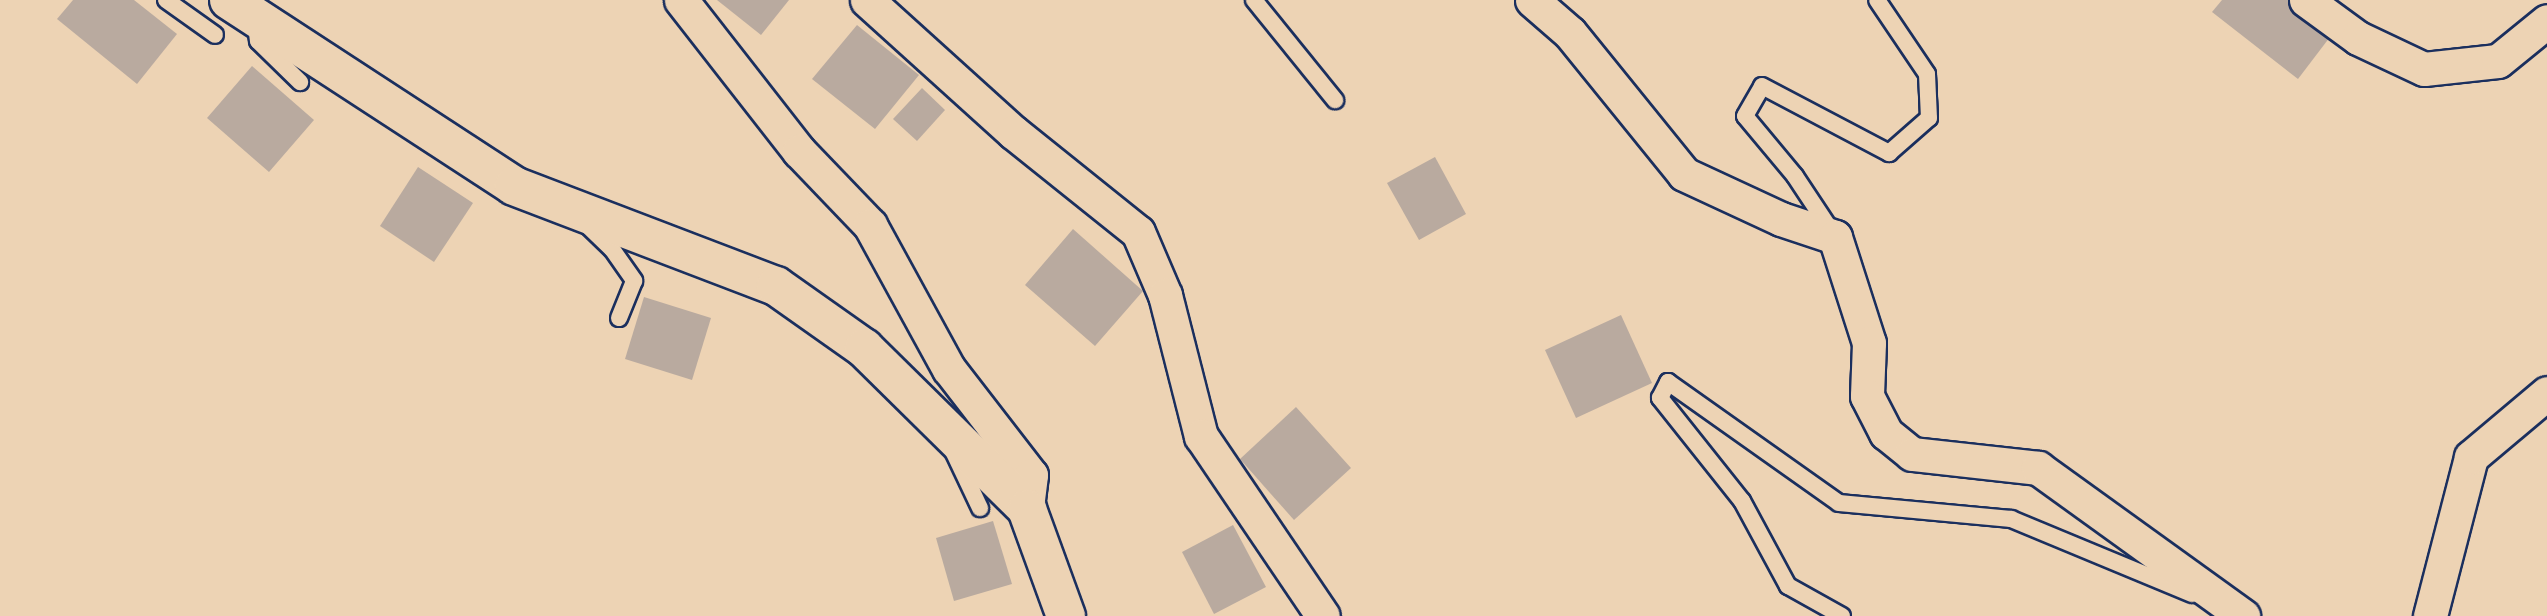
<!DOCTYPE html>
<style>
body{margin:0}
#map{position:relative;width:2547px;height:616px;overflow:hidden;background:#edd3b4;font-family:"Shantell Sans",sans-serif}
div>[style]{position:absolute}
.building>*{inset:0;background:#b9aa9f}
.roads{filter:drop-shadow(2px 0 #1b2f5e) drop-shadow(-2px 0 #1b2f5e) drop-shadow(0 2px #1b2f5e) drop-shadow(0 -2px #1b2f5e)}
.lane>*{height:16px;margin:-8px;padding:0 8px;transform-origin:8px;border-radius:8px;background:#edd3b4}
.street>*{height:33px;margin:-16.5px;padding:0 16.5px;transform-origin:16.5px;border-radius:16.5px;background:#edd3b4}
.secondary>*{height:38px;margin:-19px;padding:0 19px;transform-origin:19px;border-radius:19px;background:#edd3b4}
span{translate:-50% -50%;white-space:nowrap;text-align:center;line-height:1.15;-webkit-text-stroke:7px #edd3b4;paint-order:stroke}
</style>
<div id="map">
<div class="building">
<div style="clip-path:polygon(73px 0,134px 0,177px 34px,137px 84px,57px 19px)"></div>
<div style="clip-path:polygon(717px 0,789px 0,761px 35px)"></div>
<div style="clip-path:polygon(2222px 0,2291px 0,2333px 33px,2298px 79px,2212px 12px)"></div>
<div style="clip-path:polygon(857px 25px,919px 75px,875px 129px,812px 79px)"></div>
<div style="clip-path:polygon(252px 66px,314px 120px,269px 172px,207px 118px)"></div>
<div style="clip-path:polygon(922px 88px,945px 110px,917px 141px,893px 119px)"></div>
<div style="clip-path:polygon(1435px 157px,1466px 214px,1419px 240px,1387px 183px)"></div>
<div style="clip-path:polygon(418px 167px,473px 203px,434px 262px,380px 226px)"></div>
<div style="clip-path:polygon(1073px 229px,1143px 291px,1095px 346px,1025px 285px)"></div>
<div style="clip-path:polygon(644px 297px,711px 318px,692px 380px,625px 359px)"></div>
<div style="clip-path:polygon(1621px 315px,1652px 383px,1576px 418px,1545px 350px)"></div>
<div style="clip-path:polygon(1296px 407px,1351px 468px,1294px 520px,1240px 459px)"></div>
<div style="clip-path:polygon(993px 521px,1012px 584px,954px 601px,936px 538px)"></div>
<div style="clip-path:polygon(1233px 525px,1266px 587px,1214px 614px,1182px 552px)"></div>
</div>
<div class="roads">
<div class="lane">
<div style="left:166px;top:0;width:60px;rotate:35.5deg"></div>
<div style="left:1254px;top:0;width:129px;rotate:51deg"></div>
<div style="left:256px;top:25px;width:16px;rotate:83deg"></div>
<div style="left:258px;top:41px;width:59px;rotate:44.3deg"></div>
<div style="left:589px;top:227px;width:32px;rotate:44deg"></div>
<div style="left:612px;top:249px;width:39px;rotate:55deg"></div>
<div style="left:634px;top:281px;width:40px;rotate:112deg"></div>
<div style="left:1832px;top:232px;width:67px;rotate:-123.5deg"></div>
<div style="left:1795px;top:176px;width:78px;rotate:-129.8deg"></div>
<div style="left:1745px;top:116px;width:34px;rotate:-60deg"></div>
<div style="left:1762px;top:86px;width:144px;rotate:27.8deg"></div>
<div style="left:1889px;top:153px;width:53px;rotate:-41.2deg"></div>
<div style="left:1929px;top:118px;width:44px;rotate:-92.6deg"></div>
<div style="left:1927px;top:74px;width:89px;rotate:-124deg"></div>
<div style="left:954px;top:453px;width:61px;rotate:64.7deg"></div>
<div style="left:1842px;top:616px;width:62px;rotate:-150.9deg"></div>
<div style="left:1788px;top:586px;width:97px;rotate:-118.4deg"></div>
<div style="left:1742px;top:501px;width:132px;rotate:-128.5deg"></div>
<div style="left:1660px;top:398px;width:18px;rotate:-63deg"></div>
<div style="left:1668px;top:382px;width:209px;rotate:35.3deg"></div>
<div style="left:1839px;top:503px;width:173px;rotate:5.3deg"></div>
<div style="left:2011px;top:519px;width:196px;rotate:22.5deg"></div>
</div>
<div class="street">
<div style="left:681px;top:0;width:192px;rotate:52deg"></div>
<div style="left:799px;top:151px;width:103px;rotate:46.2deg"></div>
<div style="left:870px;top:225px;width:164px;rotate:61.3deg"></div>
<div style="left:949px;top:369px;width:134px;rotate:52.3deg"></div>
<div style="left:1031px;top:475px;width:34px;rotate:97deg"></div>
<div style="left:867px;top:0;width:197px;rotate:42.1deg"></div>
<div style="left:1013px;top:132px;width:160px;rotate:38.7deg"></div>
<div style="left:1138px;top:232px;width:69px;rotate:66.8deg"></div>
<div style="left:1165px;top:295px;width:146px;rotate:75.7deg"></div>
<div style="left:1201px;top:436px;width:217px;rotate:55.9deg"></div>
<div style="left:1532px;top:0;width:50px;rotate:41deg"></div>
<div style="left:1570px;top:33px;width:181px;rotate:51deg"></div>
<div style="left:1684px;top:174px;width:107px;rotate:24.9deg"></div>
<div style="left:1781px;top:219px;width:57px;rotate:18.4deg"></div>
<div style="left:1835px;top:237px;width:111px;rotate:72.2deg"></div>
<div style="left:1869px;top:343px;width:53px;rotate:92.2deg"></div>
<div style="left:1867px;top:396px;width:42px;rotate:62.8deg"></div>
<div style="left:1886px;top:433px;width:33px;rotate:39deg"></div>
<div style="left:1912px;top:454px;width:127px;rotate:6.3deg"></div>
<div style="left:2038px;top:468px;width:253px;rotate:35.8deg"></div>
<div style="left:2306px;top:0;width:64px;rotate:36.2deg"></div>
<div style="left:2358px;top:38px;width:73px;rotate:25.2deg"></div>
<div style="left:2424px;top:69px;width:74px;rotate:-6.2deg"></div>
<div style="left:2498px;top:61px;width:63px;rotate:-39.2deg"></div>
<div style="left:2430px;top:616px;width:164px;rotate:-75.5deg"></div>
<div style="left:2471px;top:457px;width:99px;rotate:-40.1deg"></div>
</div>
<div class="secondary">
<div style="left:229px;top:0;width:340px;rotate:33.1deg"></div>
<div style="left:514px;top:186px;width:280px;rotate:20.9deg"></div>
<div style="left:776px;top:286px;width:108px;rotate:35.2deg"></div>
<div style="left:864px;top:348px;width:229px;rotate:44.6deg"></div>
<div style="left:1027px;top:509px;width:114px;rotate:70deg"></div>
</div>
</div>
</div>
